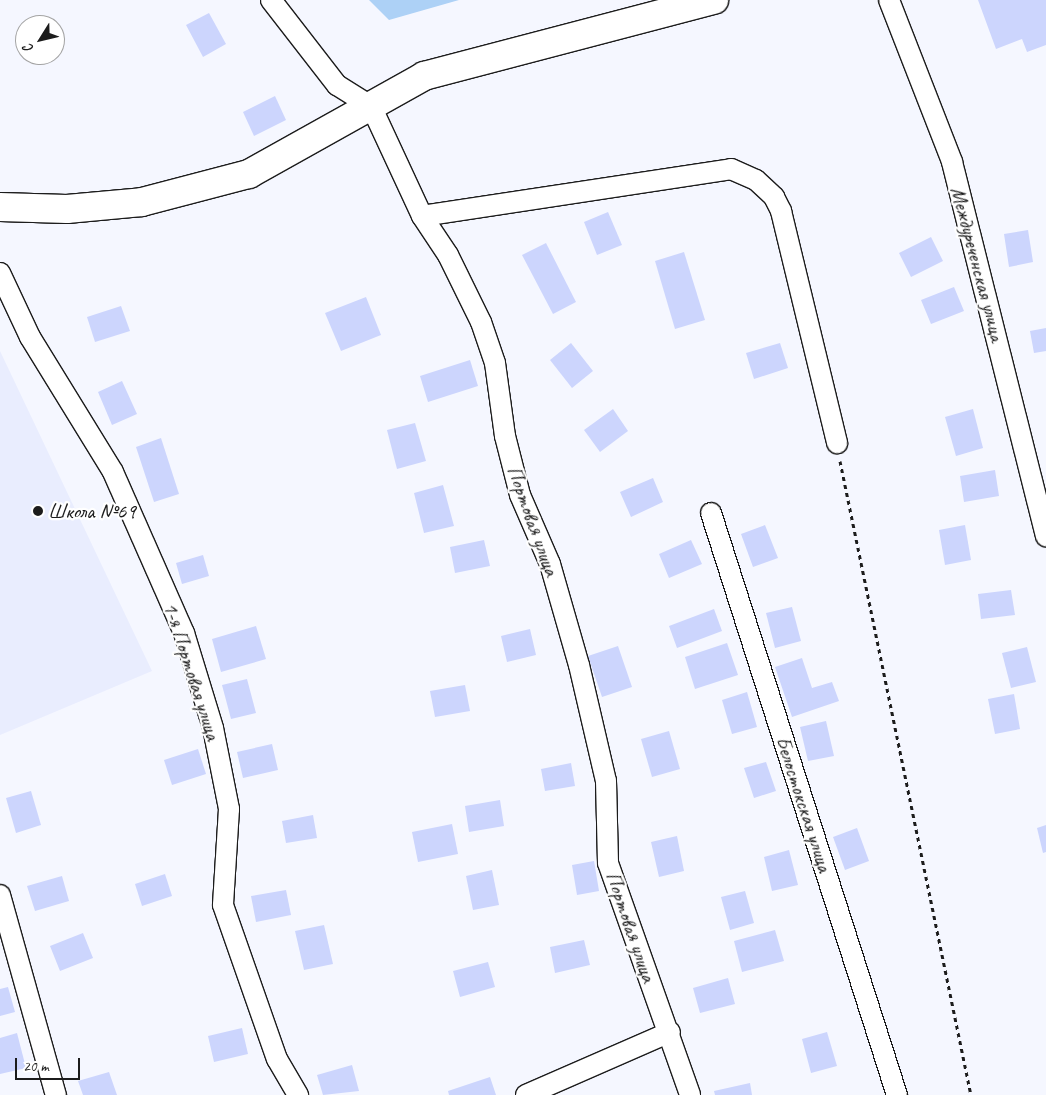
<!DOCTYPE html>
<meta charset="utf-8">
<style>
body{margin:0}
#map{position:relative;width:1046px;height:1095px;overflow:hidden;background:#f5f7ff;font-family:Caveat,sans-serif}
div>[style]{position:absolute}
.built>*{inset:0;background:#e9edfe}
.water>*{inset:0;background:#add1f6}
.building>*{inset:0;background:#ccd5fd}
.path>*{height:3px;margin-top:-1.5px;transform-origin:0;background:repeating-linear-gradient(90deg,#1c1c1c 0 4px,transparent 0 8px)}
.roads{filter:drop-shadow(1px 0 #1c1c1c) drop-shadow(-1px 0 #1c1c1c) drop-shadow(0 1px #1c1c1c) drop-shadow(0 -1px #1c1c1c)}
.street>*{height:20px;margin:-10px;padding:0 10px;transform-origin:10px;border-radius:10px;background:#fff}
.secondary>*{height:28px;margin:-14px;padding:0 14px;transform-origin:14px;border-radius:14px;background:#fff}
.dots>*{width:14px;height:14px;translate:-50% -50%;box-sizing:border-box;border:2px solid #fff;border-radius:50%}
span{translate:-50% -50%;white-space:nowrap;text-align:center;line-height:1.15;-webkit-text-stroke:4.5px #fff;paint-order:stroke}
.street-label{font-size:21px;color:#1c1c1c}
.poi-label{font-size:21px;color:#1c1c1c}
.left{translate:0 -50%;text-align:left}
.north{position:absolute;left:15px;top:15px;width:50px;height:50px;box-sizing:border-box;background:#fff;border:1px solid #a4a4a4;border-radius:50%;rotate:234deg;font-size:14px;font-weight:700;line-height:20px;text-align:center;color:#1c1c1c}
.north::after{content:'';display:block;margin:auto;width:18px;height:22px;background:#1c1c1c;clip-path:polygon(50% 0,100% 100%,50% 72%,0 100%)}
.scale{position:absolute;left:15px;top:1058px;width:65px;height:22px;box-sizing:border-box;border:2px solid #1c1c1c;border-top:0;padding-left:6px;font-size:15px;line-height:18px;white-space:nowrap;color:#1c1c1c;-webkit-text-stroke:4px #fff;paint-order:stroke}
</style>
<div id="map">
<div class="built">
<div style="clip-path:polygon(0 351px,152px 671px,0 735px)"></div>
</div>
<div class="water">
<div style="clip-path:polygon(369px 0,459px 0,389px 20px)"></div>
</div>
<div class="building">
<div style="clip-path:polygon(978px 0,1046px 0,1046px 45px,1027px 52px,1022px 39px,996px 49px)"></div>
<div style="clip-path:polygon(209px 13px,226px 44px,203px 57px,186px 25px)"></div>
<div style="clip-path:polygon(275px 96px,286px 120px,254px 136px,243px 112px)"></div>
<div style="clip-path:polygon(608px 212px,622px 245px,597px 255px,584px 222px)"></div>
<div style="clip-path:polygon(1028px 230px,1033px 262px,1009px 267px,1004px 234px)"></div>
<div style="clip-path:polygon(931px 237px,943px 261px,911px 277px,899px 253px)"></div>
<div style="clip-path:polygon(546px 243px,576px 302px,553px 314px,522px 255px)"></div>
<div style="clip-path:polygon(684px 252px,705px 320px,675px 329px,655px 261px)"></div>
<div style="clip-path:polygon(954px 287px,964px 311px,931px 324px,921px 300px)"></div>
<div style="clip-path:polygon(366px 297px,381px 335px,341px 351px,325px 313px)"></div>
<div style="clip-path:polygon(121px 306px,130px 331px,95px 342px,87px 317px)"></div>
<div style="clip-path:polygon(1046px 328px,1046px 351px,1034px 353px,1030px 331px)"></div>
<div style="clip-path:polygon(571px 343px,593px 371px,572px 388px,550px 360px)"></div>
<div style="clip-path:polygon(780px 343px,788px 368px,754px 379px,746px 353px)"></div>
<div style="clip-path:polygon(470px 360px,478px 386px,428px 402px,420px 376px)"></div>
<div style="clip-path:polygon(122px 381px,137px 414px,112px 425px,98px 392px)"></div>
<div style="clip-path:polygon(613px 409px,628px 431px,600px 452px,584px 430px)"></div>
<div style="clip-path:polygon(973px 409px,983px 448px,956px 456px,945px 417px)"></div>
<div style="clip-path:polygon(415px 423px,426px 461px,397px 469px,387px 430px)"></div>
<div style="clip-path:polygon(161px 438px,179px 494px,154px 502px,136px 447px)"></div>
<div style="clip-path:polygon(995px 470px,999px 496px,964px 502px,960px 476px)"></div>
<div style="clip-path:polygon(653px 478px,663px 502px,631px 517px,620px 492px)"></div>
<div style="clip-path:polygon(443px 485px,454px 526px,424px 533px,414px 493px)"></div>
<div style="clip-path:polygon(765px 525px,778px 558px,753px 567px,741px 534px)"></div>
<div style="clip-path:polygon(965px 525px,971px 560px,945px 565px,939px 530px)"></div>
<div style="clip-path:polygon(484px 540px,490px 566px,455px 573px,450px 547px)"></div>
<div style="clip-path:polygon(691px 540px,702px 564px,669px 578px,659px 554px)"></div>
<div style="clip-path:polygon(203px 555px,209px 576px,182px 584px,176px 563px)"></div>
<div style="clip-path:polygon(1011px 590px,1015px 615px,981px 619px,978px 594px)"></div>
<div style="clip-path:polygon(792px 607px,801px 641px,775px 648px,766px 613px)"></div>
<div style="clip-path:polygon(714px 609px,722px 631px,677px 648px,669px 626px)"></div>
<div style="clip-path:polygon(256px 626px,266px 659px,221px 672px,212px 639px)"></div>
<div style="clip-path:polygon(530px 629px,536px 655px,507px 662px,501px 636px)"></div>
<div style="clip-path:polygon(727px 643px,738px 675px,695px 689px,685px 657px)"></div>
<div style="clip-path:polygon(618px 646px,632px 687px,602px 697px,588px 656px)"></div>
<div style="clip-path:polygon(1027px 647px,1036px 682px,1011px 688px,1002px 653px)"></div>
<div style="clip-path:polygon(802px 658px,812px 688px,832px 682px,839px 701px,792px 717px,775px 667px)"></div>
<div style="clip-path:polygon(247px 679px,256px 713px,231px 719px,222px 685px)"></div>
<div style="clip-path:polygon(465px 685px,470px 711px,435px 717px,430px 691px)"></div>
<div style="clip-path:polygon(747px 692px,757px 727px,732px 734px,722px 700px)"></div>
<div style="clip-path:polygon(1014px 694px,1020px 729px,995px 734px,988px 699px)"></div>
<div style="clip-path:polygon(826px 721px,834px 756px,808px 761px,800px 727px)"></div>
<div style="clip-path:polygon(669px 731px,680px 769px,652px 777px,641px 739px)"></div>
<div style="clip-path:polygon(272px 744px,278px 770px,243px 778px,237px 752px)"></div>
<div style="clip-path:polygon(198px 749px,206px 774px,172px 785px,164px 760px)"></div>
<div style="clip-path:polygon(766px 762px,776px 791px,754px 798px,744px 768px)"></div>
<div style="clip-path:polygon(571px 763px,575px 786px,545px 791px,541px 769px)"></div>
<div style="clip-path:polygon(31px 791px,41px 825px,16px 833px,6px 798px)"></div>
<div style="clip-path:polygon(500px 800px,504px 826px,469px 832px,465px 806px)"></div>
<div style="clip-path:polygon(313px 815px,317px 838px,286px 843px,282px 821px)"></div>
<div style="clip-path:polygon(452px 824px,458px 854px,418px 862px,412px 832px)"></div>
<div style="clip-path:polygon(1046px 825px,1046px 852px,1043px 853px,1037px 828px)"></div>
<div style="clip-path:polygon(857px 828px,869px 861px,845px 870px,833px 837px)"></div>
<div style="clip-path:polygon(677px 836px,684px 871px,659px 877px,651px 842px)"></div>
<div style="clip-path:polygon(789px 850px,798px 885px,772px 891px,764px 857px)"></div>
<div style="clip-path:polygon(594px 861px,599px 891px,577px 895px,572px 865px)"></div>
<div style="clip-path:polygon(492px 870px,499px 905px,473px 910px,466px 876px)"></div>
<div style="clip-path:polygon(165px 874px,172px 896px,142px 906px,135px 884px)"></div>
<div style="clip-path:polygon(62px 876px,69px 901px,35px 911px,27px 886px)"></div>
<div style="clip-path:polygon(286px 890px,291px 915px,256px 922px,251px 896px)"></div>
<div style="clip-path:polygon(745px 891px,754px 923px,730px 930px,721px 897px)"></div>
<div style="clip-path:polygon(324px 925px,333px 964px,304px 970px,295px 931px)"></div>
<div style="clip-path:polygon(775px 930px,784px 961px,742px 972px,734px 941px)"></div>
<div style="clip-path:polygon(83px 933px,93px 958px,60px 971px,50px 946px)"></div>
<div style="clip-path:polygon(584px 940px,590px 965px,555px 973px,550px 947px)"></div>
<div style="clip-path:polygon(488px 962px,495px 987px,460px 997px,453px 971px)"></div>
<div style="clip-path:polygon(728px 978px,735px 1004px,700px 1013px,693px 988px)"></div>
<div style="clip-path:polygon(8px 987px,15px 1012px,0 1016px,0 989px)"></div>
<div style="clip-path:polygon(242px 1028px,248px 1054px,214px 1062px,208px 1036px)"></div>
<div style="clip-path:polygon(827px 1032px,837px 1066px,811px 1073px,802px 1039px)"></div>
<div style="clip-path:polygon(17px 1033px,26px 1068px,0 1074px,0 1038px)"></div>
<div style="clip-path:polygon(352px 1065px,359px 1091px,323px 1095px,317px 1075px)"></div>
<div style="clip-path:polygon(109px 1072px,117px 1095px,83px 1095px,78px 1081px)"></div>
<div style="clip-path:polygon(490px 1077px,496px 1095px,449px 1095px,448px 1091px)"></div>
<div style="clip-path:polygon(750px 1083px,752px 1095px,715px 1095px,714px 1091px)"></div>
</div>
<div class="path">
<div style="left:840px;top:461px;width:647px;rotate:78.33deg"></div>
</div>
<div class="roads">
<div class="street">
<div style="left:271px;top:0;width:108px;rotate:52.2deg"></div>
<div style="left:337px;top:85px;width:40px;rotate:32deg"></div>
<div style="left:371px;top:106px;width:121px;rotate:65.1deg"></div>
<div style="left:422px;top:216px;width:47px;rotate:56.3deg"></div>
<div style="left:448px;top:255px;width:75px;rotate:63.8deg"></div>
<div style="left:481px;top:322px;width:43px;rotate:71.1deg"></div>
<div style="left:495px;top:363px;width:74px;rotate:82.2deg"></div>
<div style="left:505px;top:436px;width:61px;rotate:75.7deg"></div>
<div style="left:520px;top:495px;width:75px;rotate:66.5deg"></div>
<div style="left:550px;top:564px;width:105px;rotate:74deg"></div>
<div style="left:579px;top:665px;width:119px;rotate:76.9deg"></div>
<div style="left:606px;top:781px;width:82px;rotate:88.6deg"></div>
<div style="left:608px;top:863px;width:246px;rotate:70.5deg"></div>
<div style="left:889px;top:0;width:174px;rotate:68.7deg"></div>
<div style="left:952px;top:162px;width:386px;rotate:75.9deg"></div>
<div style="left:422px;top:216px;width:313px;rotate:-8.6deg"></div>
<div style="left:731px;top:169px;width:27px;rotate:24deg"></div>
<div style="left:756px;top:180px;width:25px;rotate:43deg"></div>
<div style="left:774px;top:197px;width:16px;rotate:63deg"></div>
<div style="left:781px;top:211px;width:239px;rotate:76.4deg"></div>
<div style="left:0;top:273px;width:71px;rotate:64.9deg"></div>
<div style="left:30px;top:337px;width:158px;rotate:58.4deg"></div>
<div style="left:113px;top:472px;width:176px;rotate:66.2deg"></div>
<div style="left:184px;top:633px;width:99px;rotate:73deg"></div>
<div style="left:213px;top:728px;width:83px;rotate:78.8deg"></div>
<div style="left:229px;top:809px;width:96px;rotate:93.6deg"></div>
<div style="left:223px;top:905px;width:163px;rotate:70.7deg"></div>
<div style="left:277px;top:1059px;width:42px;rotate:59.7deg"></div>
<div style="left:711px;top:513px;width:611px;rotate:72.28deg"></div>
<div style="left:0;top:895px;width:208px;rotate:74.4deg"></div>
<div style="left:526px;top:1095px;width:157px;rotate:-23.6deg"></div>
</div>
<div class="secondary">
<div style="left:0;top:207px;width:67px;rotate:1.7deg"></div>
<div style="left:67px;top:209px;width:75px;rotate:-5.3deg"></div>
<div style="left:142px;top:202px;width:111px;rotate:-14.7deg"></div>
<div style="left:249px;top:174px;width:201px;rotate:-29.2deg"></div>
<div style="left:424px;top:76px;width:300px;rotate:-14.7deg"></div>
</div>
</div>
<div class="dots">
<div style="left:38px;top:511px;background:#1c1c1c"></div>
</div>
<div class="street-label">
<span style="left:978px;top:264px;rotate:75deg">Междуреченская улица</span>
<span style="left:533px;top:521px;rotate:70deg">Портовая улица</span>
<span style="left:192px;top:671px;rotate:72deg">1-я Портовая улица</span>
<span style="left:804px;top:804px;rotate:72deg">Белостокская улица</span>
<span style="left:631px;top:927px;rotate:71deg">Портовая улица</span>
</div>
<div class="poi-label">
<span class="left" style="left:48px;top:511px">Школа №69</span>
</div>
<div class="north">С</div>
<div class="scale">20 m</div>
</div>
